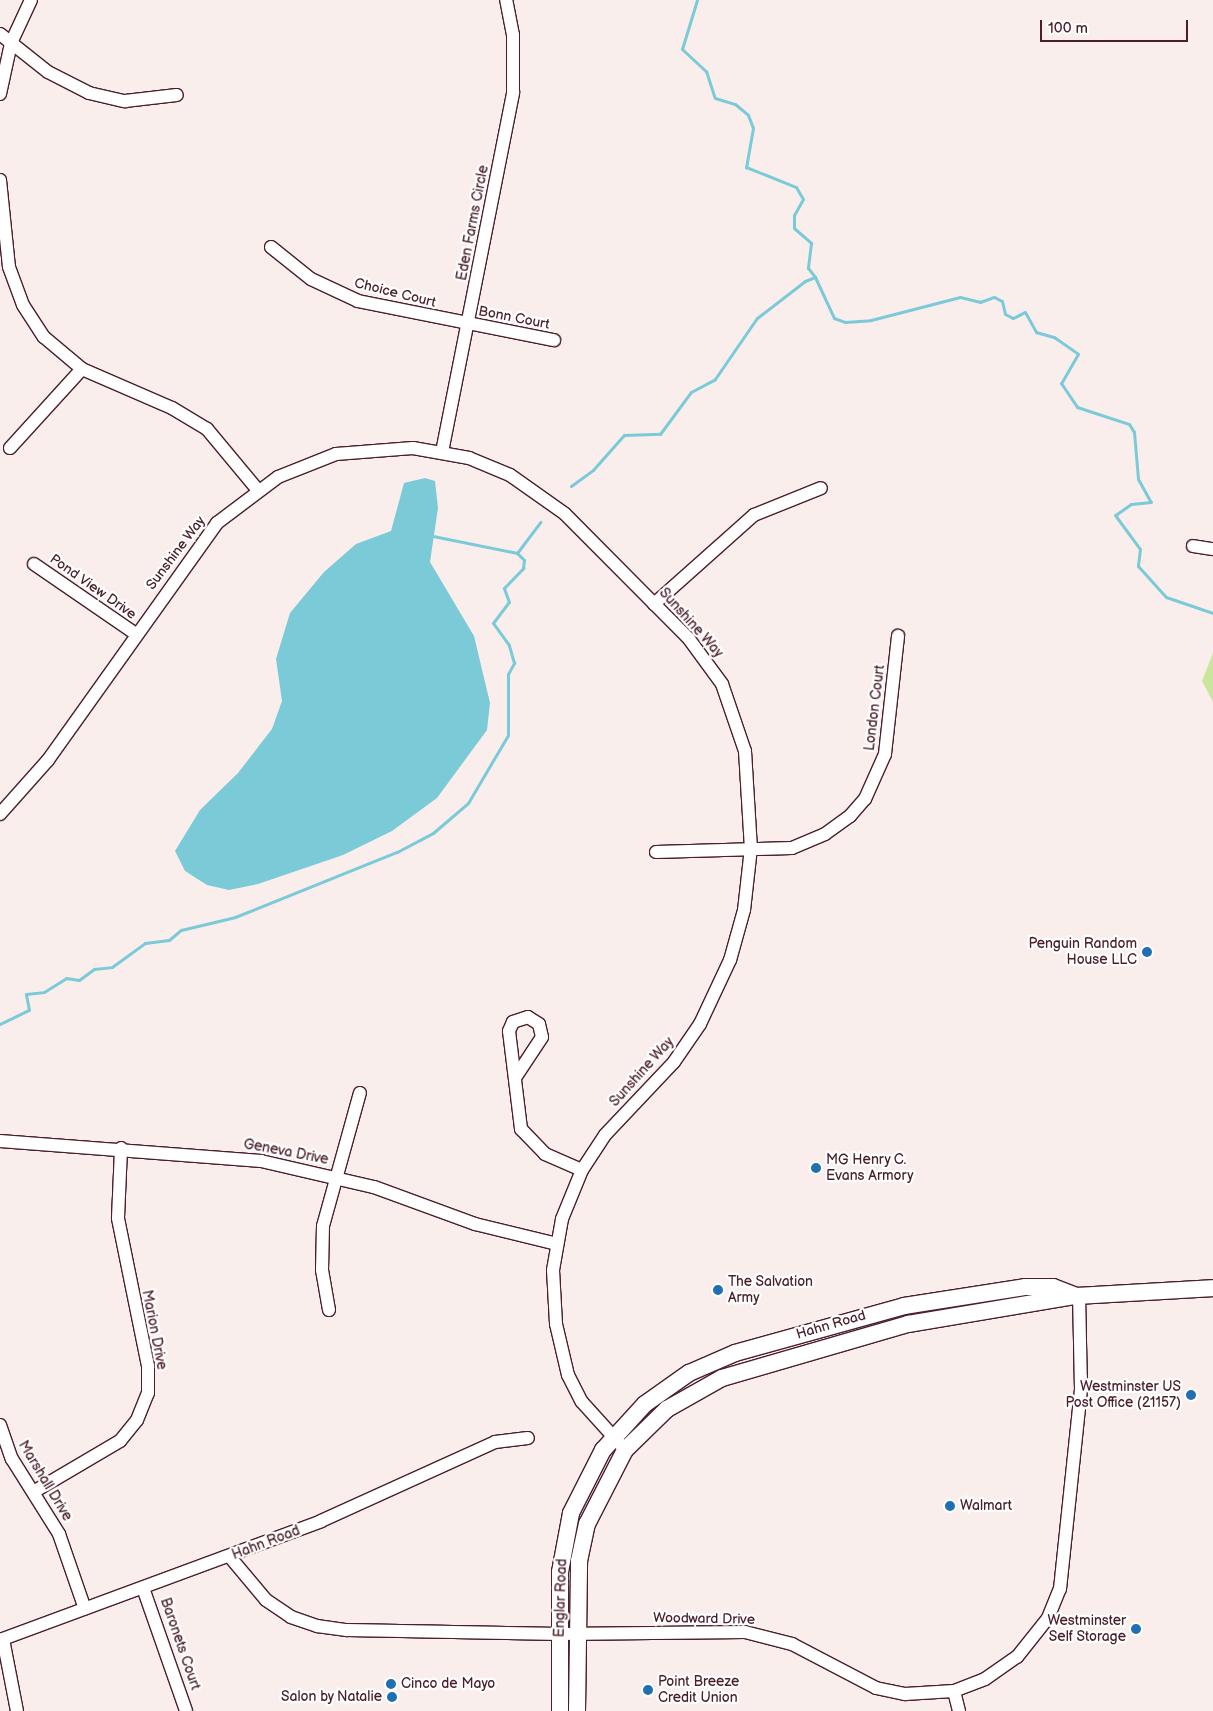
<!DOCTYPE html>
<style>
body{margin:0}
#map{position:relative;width:1213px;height:1711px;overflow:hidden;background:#f9eeec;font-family:"Balsamiq Sans",sans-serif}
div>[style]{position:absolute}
.green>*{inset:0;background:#cae69e}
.water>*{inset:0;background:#7bcad8}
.stream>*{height:3px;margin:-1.5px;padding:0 1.5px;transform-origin:1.5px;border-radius:1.5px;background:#7bcad8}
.roads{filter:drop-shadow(1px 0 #4a1f2b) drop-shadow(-1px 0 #4a1f2b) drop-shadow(0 1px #4a1f2b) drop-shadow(0 -1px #4a1f2b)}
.minor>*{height:12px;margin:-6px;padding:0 6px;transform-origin:6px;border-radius:6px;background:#fff}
.major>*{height:16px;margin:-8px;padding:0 8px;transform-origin:8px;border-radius:8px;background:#fff}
.dots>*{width:14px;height:14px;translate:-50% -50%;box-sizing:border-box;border:2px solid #fff;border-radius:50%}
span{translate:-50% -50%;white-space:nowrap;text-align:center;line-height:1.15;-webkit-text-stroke:4.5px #fff;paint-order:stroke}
.street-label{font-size:14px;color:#4a1f2b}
.poi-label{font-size:14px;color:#4a1f2b}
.right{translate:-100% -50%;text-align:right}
.left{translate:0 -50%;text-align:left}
.scale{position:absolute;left:1040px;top:20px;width:148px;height:22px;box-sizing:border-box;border:2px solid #4a1f2b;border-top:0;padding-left:6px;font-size:15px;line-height:18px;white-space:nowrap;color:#4a1f2b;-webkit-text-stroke:4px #fff;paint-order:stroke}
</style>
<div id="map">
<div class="green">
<div style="clip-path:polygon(1213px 653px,1213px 702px,1202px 681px)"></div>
</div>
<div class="water">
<div style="clip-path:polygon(425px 478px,435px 481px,438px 508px,430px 562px,474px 636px,490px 703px,487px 730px,437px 798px,392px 831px,343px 855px,258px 884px,229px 890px,207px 885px,185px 871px,175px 851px,200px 810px,238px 773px,272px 729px,282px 701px,276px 659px,290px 613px,324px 572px,356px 544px,391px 531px,404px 483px)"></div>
</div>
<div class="stream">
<div style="left:697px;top:0;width:51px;rotate:107deg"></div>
<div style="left:682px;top:49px;width:33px;rotate:43deg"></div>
<div style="left:706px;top:71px;width:28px;rotate:72deg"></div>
<div style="left:715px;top:98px;width:21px;rotate:17deg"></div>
<div style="left:735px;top:104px;width:17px;rotate:40deg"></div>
<div style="left:748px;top:115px;width:14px;rotate:69deg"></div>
<div style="left:753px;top:128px;width:40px;rotate:100deg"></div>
<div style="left:746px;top:167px;width:54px;rotate:21.8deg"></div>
<div style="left:796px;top:187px;width:14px;rotate:60deg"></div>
<div style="left:803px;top:199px;width:18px;rotate:119deg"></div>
<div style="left:794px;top:215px;width:13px;rotate:90deg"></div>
<div style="left:794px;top:228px;width:23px;rotate:41deg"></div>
<div style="left:811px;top:243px;width:25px;rotate:97deg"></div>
<div style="left:808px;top:268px;width:11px;rotate:52deg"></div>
<div style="left:571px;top:486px;width:27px;rotate:-36deg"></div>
<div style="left:593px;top:470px;width:47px;rotate:-48.5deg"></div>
<div style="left:624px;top:435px;width:36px;rotate:-2deg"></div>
<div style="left:660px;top:434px;width:52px;rotate:-53.6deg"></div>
<div style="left:691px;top:392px;width:27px;rotate:-28deg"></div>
<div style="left:715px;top:379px;width:74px;rotate:-55.5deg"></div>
<div style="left:757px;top:318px;width:61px;rotate:-37.6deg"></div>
<div style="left:805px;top:281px;width:11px;rotate:-22deg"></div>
<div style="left:815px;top:277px;width:45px;rotate:65.1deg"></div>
<div style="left:834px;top:318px;width:12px;rotate:20deg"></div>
<div style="left:845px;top:322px;width:26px;rotate:-4deg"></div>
<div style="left:871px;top:320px;width:92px;rotate:-14.5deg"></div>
<div style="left:960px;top:297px;width:21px;rotate:14deg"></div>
<div style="left:980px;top:302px;width:15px;rotate:-20deg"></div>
<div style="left:994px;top:297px;width:9px;rotate:27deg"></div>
<div style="left:1002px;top:301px;width:13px;rotate:77deg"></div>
<div style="left:1005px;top:314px;width:9px;rotate:27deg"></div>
<div style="left:1013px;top:318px;width:13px;rotate:-27deg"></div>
<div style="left:1025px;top:312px;width:23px;rotate:61deg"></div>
<div style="left:1036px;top:332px;width:19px;rotate:16deg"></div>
<div style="left:1054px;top:337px;width:29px;rotate:35deg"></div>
<div style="left:1078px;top:354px;width:34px;rotate:120deg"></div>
<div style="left:1061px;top:383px;width:29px;rotate:56deg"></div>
<div style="left:1077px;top:407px;width:55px;rotate:18.1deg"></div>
<div style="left:1129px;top:424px;width:9px;rotate:58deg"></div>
<div style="left:1134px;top:432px;width:47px;rotate:85.1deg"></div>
<div style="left:1138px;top:479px;width:26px;rotate:61deg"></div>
<div style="left:1151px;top:502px;width:20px;rotate:174deg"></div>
<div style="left:1131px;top:504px;width:19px;rotate:145deg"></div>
<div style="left:1115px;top:515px;width:42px;rotate:53.7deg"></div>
<div style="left:1140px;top:549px;width:17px;rotate:97deg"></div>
<div style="left:1138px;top:566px;width:42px;rotate:47.9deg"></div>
<div style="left:1166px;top:597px;width:50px;rotate:18.8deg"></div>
<div style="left:433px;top:536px;width:86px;rotate:11.4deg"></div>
<div style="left:0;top:1024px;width:32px;rotate:-26deg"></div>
<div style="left:29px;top:1010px;width:16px;rotate:-101deg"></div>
<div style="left:26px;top:994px;width:18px;rotate:-6deg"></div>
<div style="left:44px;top:992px;width:26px;rotate:-32deg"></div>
<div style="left:66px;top:978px;width:13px;rotate:9deg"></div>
<div style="left:79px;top:980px;width:19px;rotate:-36deg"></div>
<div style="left:94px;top:969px;width:18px;rotate:-6deg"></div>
<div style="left:112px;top:967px;width:41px;rotate:-36deg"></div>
<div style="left:145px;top:943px;width:24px;rotate:-7deg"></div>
<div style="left:169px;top:940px;width:16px;rotate:-40deg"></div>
<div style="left:181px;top:930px;width:56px;rotate:-13.5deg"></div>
<div style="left:235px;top:917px;width:175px;rotate:-21.9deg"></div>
<div style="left:397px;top:852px;width:41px;rotate:-27.8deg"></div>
<div style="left:433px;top:833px;width:46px;rotate:-40.6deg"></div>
<div style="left:468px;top:803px;width:79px;rotate:-59.5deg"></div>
<div style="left:508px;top:735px;width:61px;rotate:-90deg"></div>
<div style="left:508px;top:674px;width:13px;rotate:-61deg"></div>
<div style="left:514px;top:663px;width:19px;rotate:-106deg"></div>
<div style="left:509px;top:645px;width:27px;rotate:-126deg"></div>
<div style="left:493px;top:623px;width:26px;rotate:-53deg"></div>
<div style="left:509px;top:602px;width:15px;rotate:-110deg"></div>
<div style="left:504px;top:588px;width:28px;rotate:-46deg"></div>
<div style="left:523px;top:568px;width:8px;rotate:-83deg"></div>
<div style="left:524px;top:560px;width:10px;rotate:-135deg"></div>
<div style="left:517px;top:553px;width:39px;rotate:-53deg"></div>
</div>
<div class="roads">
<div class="minor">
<div style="left:0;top:34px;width:61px;rotate:38.4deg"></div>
<div style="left:48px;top:72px;width:46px;rotate:27.1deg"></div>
<div style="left:89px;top:93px;width:37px;rotate:13deg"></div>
<div style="left:125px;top:101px;width:52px;rotate:-6.6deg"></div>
<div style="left:0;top:94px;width:52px;rotate:-77.8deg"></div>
<div style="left:11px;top:43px;width:47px;rotate:-65.1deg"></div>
<div style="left:0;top:180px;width:87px;rotate:84.1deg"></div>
<div style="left:9px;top:267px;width:40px;rotate:69.8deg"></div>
<div style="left:23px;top:305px;width:38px;rotate:57deg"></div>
<div style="left:44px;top:337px;width:50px;rotate:40.1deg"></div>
<div style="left:82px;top:369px;width:98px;rotate:23.4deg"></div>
<div style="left:172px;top:408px;width:41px;rotate:31deg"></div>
<div style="left:207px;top:429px;width:78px;rotate:50.2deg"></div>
<div style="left:271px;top:247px;width:51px;rotate:38.7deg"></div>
<div style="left:311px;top:279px;width:52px;rotate:25.1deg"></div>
<div style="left:358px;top:301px;width:200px;rotate:11.3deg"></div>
<div style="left:10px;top:448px;width:107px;rotate:-47.7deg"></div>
<div style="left:442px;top:452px;width:367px;rotate:-78.8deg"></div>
<div style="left:513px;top:92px;width:57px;rotate:-90deg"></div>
<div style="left:513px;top:35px;width:36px;rotate:-101deg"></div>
<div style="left:1193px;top:546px;width:20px;rotate:9deg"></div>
<div style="left:34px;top:564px;width:124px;rotate:34.5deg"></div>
<div style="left:654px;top:604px;width:134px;rotate:-41.7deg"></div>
<div style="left:754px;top:515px;width:72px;rotate:-21.9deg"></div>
<div style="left:0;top:814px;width:72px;rotate:-48.4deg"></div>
<div style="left:48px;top:760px;width:291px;rotate:-54.5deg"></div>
<div style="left:217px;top:523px;width:76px;rotate:-37deg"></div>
<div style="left:278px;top:477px;width:62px;rotate:-21.6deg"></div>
<div style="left:336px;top:454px;width:77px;rotate:-4.5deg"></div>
<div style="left:413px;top:448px;width:57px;rotate:10.1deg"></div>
<div style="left:469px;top:458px;width:44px;rotate:22.5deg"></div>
<div style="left:510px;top:475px;width:67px;rotate:35.3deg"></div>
<div style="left:565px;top:514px;width:176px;rotate:45.2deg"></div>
<div style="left:689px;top:639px;width:56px;rotate:53.7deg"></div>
<div style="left:722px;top:684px;width:71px;rotate:71.1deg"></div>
<div style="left:745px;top:751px;width:97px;rotate:86.5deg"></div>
<div style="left:751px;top:848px;width:62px;rotate:96.4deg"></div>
<div style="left:744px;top:910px;width:52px;rotate:105.6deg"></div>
<div style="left:730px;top:960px;width:71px;rotate:115.1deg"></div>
<div style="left:700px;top:1024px;width:46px;rotate:124.4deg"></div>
<div style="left:674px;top:1062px;width:100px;rotate:133.4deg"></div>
<div style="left:605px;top:1135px;width:42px;rotate:123.3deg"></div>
<div style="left:582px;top:1170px;width:53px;rotate:112.2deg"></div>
<div style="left:562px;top:1219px;width:52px;rotate:100deg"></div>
<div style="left:553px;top:1270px;width:54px;rotate:86.8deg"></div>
<div style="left:556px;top:1324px;width:52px;rotate:76.8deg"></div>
<div style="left:568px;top:1375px;width:30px;rotate:63deg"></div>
<div style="left:582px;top:1402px;width:57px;rotate:47.9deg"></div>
<div style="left:656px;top:852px;width:136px;rotate:-1.7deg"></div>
<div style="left:792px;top:848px;width:36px;rotate:-23deg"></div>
<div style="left:825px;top:834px;width:31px;rotate:-36deg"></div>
<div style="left:850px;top:816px;width:23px;rotate:-49deg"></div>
<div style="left:865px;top:799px;width:49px;rotate:-66deg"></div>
<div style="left:885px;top:754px;width:119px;rotate:-83.7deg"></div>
<div style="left:515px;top:1078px;width:49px;rotate:-56.6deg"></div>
<div style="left:542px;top:1037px;width:13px;rotate:-103deg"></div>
<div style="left:539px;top:1024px;width:13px;rotate:-148deg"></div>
<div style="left:528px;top:1017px;width:16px;rotate:162deg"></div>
<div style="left:513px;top:1022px;width:10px;rotate:114deg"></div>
<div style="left:509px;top:1031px;width:99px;rotate:83deg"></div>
<div style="left:521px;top:1129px;width:35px;rotate:46deg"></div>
<div style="left:545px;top:1154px;width:40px;rotate:23.4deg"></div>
<div style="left:0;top:1141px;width:262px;rotate:4.4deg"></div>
<div style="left:261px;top:1161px;width:116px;rotate:13deg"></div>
<div style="left:374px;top:1187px;width:108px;rotate:20.1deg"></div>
<div style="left:475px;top:1224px;width:84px;rotate:13.7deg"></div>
<div style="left:329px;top:1310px;width:41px;rotate:-99.9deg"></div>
<div style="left:322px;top:1270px;width:44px;rotate:-88.7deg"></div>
<div style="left:323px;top:1226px;width:138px;rotate:-74.5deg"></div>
<div style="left:0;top:1425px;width:36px;rotate:71deg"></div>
<div style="left:12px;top:1459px;width:89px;rotate:57.9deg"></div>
<div style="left:59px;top:1534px;width:79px;rotate:70.9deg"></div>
<div style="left:35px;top:1491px;width:99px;rotate:-30.5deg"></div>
<div style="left:120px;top:1441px;width:27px;rotate:-51deg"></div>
<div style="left:137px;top:1420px;width:29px;rotate:-68deg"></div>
<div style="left:148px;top:1393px;width:27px;rotate:-90deg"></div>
<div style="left:148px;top:1366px;width:151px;rotate:-101.5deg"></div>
<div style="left:118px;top:1218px;width:70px;rotate:-87.5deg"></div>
<div style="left:230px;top:1557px;width:56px;rotate:50.1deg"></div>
<div style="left:266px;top:1600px;width:30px;rotate:34deg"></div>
<div style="left:291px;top:1617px;width:28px;rotate:19deg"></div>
<div style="left:317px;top:1626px;width:30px;rotate:8deg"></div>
<div style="left:347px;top:1630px;width:213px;rotate:1.1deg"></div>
<div style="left:560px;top:1634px;width:185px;rotate:-0.6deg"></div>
<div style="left:745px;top:1632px;width:49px;rotate:14.3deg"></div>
<div style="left:792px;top:1644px;width:95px;rotate:27.6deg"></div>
<div style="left:876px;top:1688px;width:30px;rotate:12deg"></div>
<div style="left:905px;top:1694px;width:49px;rotate:-3.5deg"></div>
<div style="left:954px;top:1691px;width:33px;rotate:-21deg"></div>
<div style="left:985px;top:1679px;width:39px;rotate:-35deg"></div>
<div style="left:1017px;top:1657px;width:50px;rotate:-51.5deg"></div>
<div style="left:1048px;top:1618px;width:31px;rotate:-68deg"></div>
<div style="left:1060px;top:1589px;width:201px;rotate:-84deg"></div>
<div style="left:1081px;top:1389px;width:93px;rotate:-91.2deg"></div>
<div style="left:143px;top:1588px;width:130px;rotate:70.7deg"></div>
<div style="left:3px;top:1639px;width:73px;rotate:79deg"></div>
<div style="left:0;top:1640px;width:342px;rotate:-20.3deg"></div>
<div style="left:321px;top:1521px;width:191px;rotate:-24.4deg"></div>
<div style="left:495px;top:1442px;width:33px;rotate:-7deg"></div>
<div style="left:954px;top:1691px;width:21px;rotate:76deg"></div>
</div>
<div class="major">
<div style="left:560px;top:1711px;width:139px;rotate:-90deg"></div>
<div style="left:560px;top:1572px;width:60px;rotate:-79.4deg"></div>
<div style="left:571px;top:1513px;width:71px;rotate:-63.1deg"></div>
<div style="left:603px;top:1450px;width:62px;rotate:-47.6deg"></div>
<div style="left:645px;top:1404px;width:54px;rotate:-35.2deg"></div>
<div style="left:689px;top:1373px;width:50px;rotate:-23.5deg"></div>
<div style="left:735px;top:1353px;width:175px;rotate:-15.5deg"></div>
<div style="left:904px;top:1306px;width:122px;rotate:-8.9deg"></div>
<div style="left:1025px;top:1287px;width:28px"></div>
<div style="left:1053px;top:1287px;width:25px;rotate:21deg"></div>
<div style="left:577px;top:1711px;width:150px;rotate:-89.2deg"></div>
<div style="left:579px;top:1561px;width:38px;rotate:-78deg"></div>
<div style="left:587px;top:1524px;width:83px;rotate:-62.8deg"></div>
<div style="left:625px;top:1450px;width:59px;rotate:-44.3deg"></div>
<div style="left:667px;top:1409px;width:63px;rotate:-29.4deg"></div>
<div style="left:722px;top:1378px;width:194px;rotate:-16.2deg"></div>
<div style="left:908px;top:1324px;width:170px;rotate:-9.5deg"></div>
<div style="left:1076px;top:1296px;width:137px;rotate:-3.3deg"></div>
</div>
</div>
<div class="dots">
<div style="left:1147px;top:952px;background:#1f6fb2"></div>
<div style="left:816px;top:1168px;background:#1f6fb2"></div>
<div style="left:718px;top:1290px;background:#1f6fb2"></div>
<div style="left:1191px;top:1395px;background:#1f6fb2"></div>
<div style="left:950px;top:1506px;background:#1f6fb2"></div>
<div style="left:1136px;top:1629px;background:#1f6fb2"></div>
<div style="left:391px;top:1684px;background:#1f6fb2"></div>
<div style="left:648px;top:1690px;background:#1f6fb2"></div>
<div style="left:392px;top:1697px;background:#1f6fb2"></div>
</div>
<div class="street-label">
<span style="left:473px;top:223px;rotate:-79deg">Eden Farms Circle</span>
<span style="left:395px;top:293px;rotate:14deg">Choice Court</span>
<span style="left:514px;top:318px;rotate:11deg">Bonn Court</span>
<span style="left:176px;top:553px;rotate:-53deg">Sunshine Way</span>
<span style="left:93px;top:587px;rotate:35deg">Pond View Drive</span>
<span style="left:691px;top:623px;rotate:48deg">Sunshine Way</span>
<span style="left:875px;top:708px;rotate:-83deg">London Court</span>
<span style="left:642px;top:1072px;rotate:-48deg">Sunshine Way</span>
<span style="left:286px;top:1152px;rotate:11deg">Geneva Drive</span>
<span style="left:831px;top:1325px;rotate:-16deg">Hahn Road</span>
<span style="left:154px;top:1330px;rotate:79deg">Marion Drive</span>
<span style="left:45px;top:1481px;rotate:59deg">Marshall Drive</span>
<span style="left:266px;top:1543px;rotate:-21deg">Hahn Road</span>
<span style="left:561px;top:1598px;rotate:-88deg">Englar Road</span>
<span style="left:704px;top:1619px;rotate:1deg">Woodward Drive</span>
<span style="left:180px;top:1644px;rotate:71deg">Baronets Court</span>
</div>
<div class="poi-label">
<span class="right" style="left:1137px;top:952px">Penguin Random<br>House LLC</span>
<span class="left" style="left:826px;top:1168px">MG Henry C.<br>Evans Armory</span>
<span class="left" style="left:728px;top:1290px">The Salvation<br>Army</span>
<span class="right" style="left:1181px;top:1395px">Westminster US<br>Post Office (21157)</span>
<span class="left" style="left:960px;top:1506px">Walmart</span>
<span class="right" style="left:1126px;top:1629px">Westminster<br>Self Storage</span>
<span class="left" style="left:658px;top:1690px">Point Breeze<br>Credit Union</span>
<span class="left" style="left:401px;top:1684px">Cinco de Mayo</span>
<span class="right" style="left:382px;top:1697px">Salon by Natalie</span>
</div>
<div class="scale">100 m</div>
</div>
